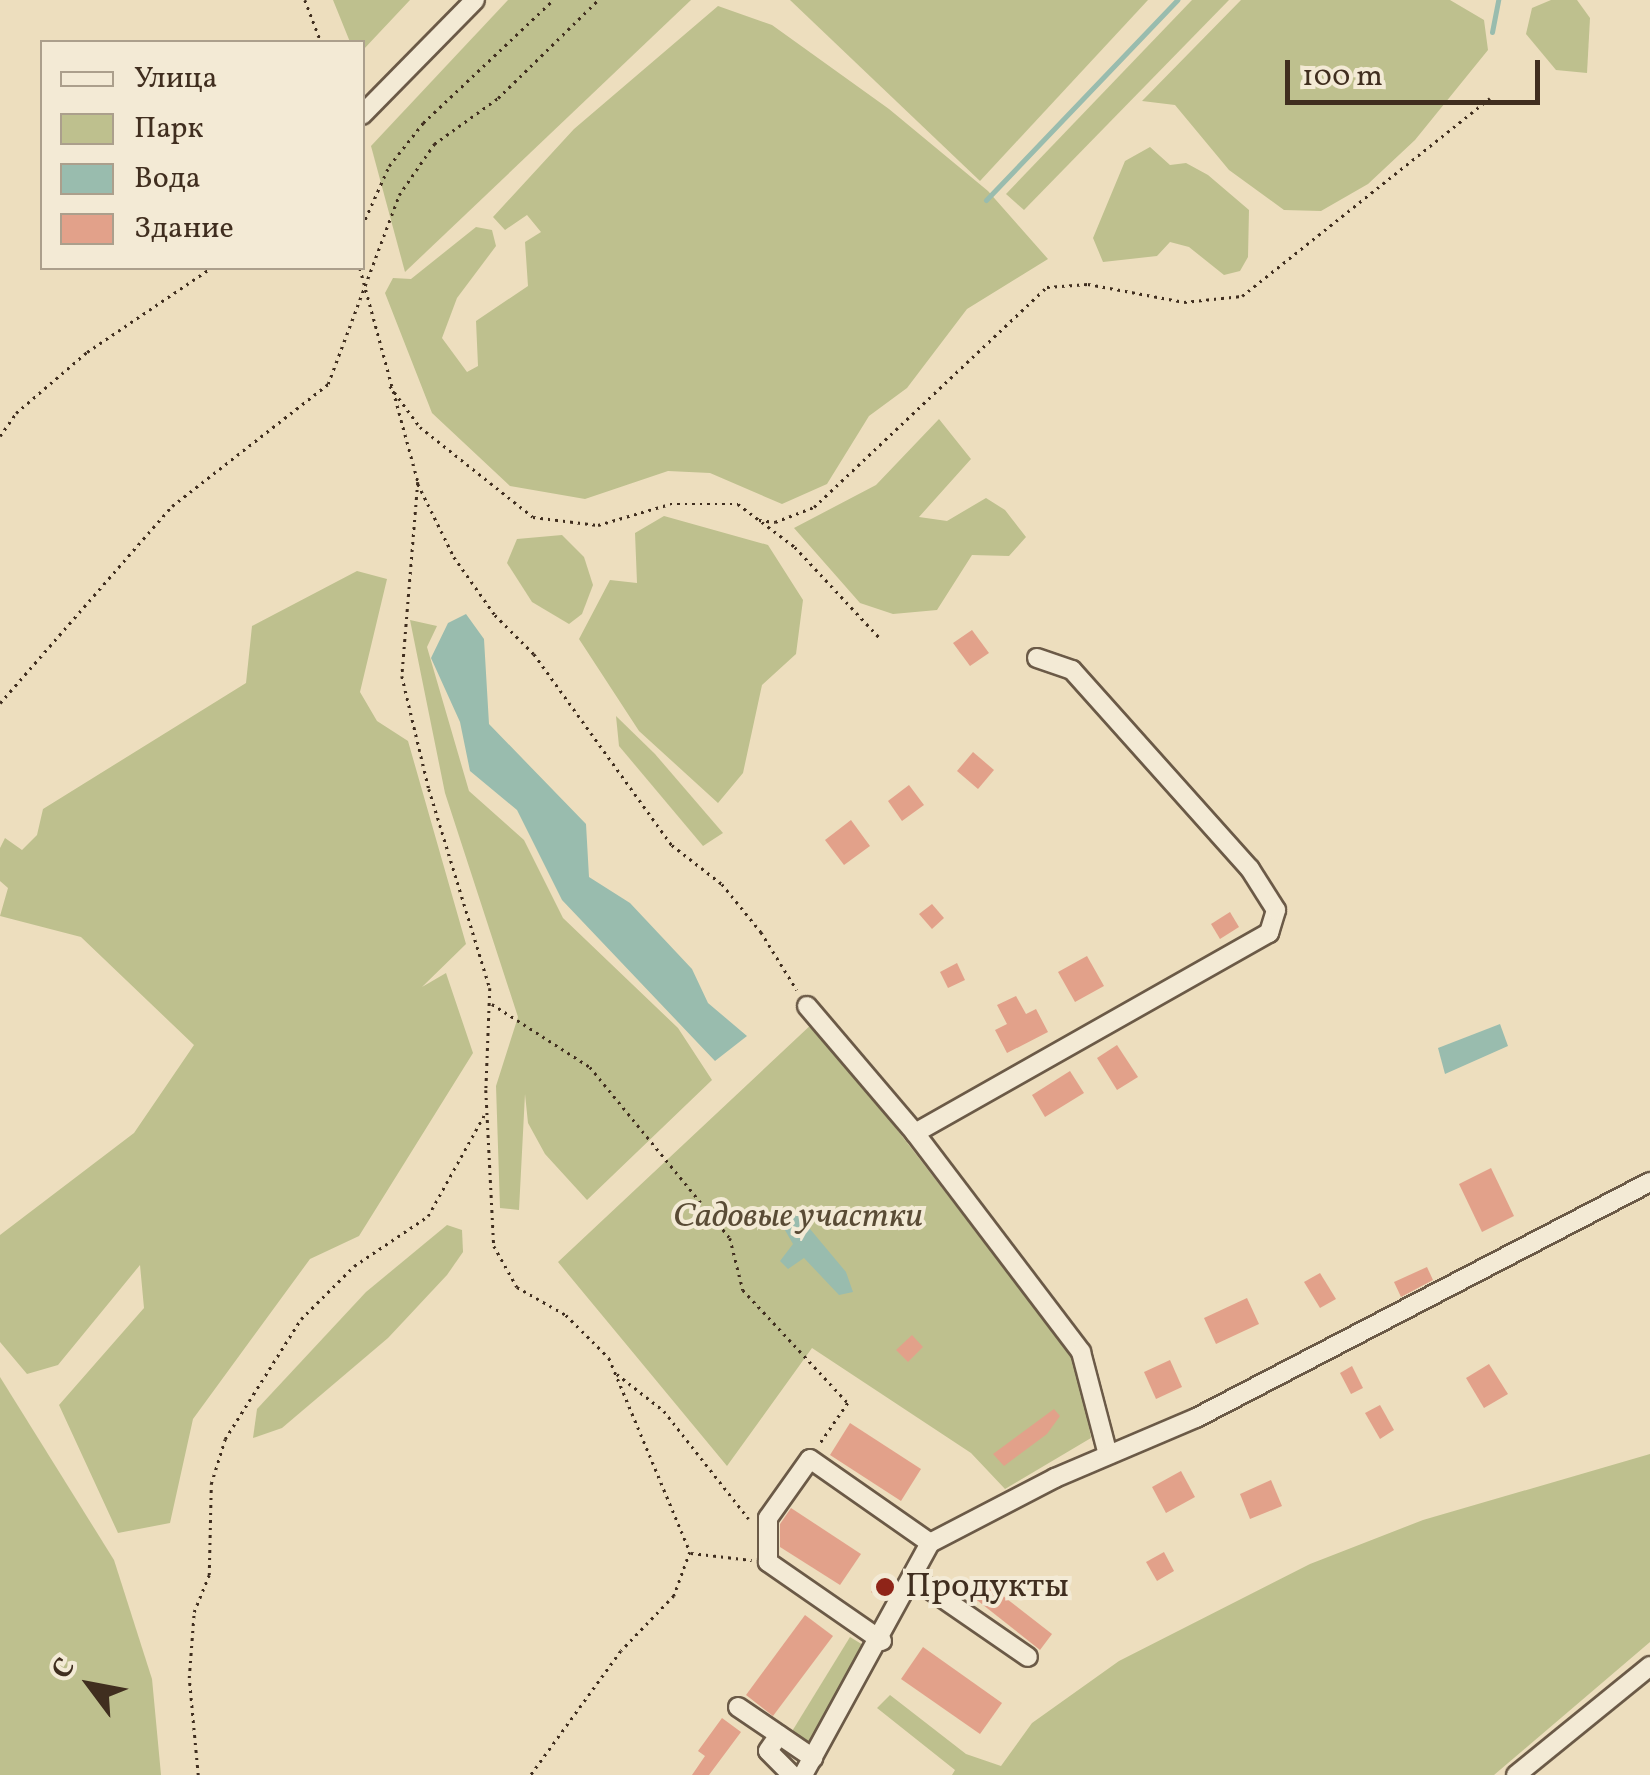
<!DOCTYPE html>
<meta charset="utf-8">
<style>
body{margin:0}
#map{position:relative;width:1650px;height:1775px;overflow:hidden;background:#eddebe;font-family:Vollkorn,serif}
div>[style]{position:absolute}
.green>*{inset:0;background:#bec08e}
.water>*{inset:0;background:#99bcae}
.stream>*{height:5px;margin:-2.5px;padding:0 2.5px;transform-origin:2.5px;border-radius:2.5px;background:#99bcae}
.building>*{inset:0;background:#e2a18a}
.path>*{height:2.5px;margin-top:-1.25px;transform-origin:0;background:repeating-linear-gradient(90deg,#402e1f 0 2.5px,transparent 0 7.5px)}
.roads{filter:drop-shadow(2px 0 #6b5a47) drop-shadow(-2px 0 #6b5a47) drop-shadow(0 2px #6b5a47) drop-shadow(0 -2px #6b5a47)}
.minor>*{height:18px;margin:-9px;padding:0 9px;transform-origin:9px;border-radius:9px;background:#f3ead5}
.dots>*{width:28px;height:28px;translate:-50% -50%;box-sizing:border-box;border:5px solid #f3ead5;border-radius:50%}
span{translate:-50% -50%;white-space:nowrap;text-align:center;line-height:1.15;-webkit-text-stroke:8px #f3ead5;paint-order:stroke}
.park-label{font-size:35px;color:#594b35;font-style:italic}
.poi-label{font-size:35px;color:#402e1f}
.left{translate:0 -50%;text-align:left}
.legend{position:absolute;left:40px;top:40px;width:325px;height:230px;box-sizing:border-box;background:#f3ead5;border:2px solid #ab9f8c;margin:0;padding:12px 18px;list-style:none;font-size:30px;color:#402e1f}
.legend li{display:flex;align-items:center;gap:20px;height:50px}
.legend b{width:50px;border:2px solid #ab9f8c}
.north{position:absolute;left:40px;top:1635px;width:100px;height:100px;-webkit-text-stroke:8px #f3ead5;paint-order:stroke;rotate:302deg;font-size:28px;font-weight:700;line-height:40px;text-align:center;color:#402e1f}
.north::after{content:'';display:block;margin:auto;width:35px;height:45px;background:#402e1f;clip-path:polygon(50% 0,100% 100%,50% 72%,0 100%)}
.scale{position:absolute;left:1285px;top:60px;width:255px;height:45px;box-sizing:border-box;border:5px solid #402e1f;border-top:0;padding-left:12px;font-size:30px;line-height:35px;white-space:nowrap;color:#402e1f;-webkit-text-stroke:8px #f3ead5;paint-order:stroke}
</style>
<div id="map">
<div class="green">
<div style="clip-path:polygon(333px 0,410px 0,363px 50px,362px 42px,350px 42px)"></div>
<div style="clip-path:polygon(508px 0,691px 0,405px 272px,371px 146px)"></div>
<div style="clip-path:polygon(790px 0,1148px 0,980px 181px)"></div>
<div style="clip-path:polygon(1192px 0,1229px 0,1024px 210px,1006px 194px)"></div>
<div style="clip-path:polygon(1241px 0,1450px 0,1484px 20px,1488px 50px,1415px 140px,1368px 184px,1321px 211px,1284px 210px,1229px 170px,1175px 105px,1142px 101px)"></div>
<div style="clip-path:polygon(1551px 0,1577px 0,1590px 18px,1587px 73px,1556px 70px,1526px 34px,1532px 8px)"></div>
<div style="clip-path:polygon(718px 6px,772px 25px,889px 109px,988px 191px,1048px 259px,967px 309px,907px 388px,869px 416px,827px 484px,782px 504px,710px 473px,668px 471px,585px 499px,510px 486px,432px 413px,385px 293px,393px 278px,411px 279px,476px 227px,492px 230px,496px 246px,457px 298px,442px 338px,467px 372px,478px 366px,476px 321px,528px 286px,525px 242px,541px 232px,527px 215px,505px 230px,493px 217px,574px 129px)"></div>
<div style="clip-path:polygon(1150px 147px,1170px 165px,1186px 163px,1208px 175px,1249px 210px,1248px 257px,1240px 271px,1224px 275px,1189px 247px,1170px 242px,1157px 256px,1103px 262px,1093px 238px,1125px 161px)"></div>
<div style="clip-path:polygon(939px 419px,971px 459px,919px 517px,947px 521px,986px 498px,1005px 510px,1026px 537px,1009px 556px,972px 555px,937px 610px,893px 614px,860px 603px,794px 528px,876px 485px)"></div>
<div style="clip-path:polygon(664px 516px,768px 545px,803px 600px,796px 654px,762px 685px,743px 773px,718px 803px,639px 731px,579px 639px,610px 580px,637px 583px,635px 533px)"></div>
<div style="clip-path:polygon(562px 535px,584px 557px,593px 585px,582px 614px,569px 624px,532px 602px,507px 563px,517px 539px)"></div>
<div style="clip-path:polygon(357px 571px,387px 579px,360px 692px,377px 721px,408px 741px,466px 944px,422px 987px,446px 973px,473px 1053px,359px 1236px,310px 1259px,193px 1419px,170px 1523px,118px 1533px,59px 1405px,144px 1308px,140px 1265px,58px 1365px,27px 1374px,0 1342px,0 1235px,134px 1133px,194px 1045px,81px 937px,0 916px,8px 888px,0 881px,0 848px,5px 838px,22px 850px,37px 835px,43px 809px,246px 683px,252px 626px)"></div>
<div style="clip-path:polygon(410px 620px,437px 626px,427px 647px,469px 791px,524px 840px,563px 918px,678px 1028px,712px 1080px,587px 1200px,545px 1154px,528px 1123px,525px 1094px,519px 1210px,500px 1208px,496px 1086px,518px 1017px,445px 793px)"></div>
<div style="clip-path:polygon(616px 716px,655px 754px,723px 833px,703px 846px,619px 746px)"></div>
<div style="clip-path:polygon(814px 1022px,1077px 1363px,1091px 1438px,1005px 1489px,971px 1453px,812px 1348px,727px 1466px,558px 1262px)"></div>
<div style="clip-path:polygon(447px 1225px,462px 1230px,463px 1252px,447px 1275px,388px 1338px,282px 1428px,253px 1438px,257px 1409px,366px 1292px)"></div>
<div style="clip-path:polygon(0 1377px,114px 1560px,152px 1679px,161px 1775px,0 1775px)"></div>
<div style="clip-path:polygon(1650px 1454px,1650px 1642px,1494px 1775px,952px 1775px,955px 1770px,877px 1708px,890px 1695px,966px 1754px,1001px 1766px,1032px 1723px,1119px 1661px,1310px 1564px,1423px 1520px)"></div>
<div style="clip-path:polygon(850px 1637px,868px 1648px,810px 1744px,791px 1733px)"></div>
</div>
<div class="water">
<div style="clip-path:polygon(466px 614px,484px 639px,489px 724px,586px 824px,589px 877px,630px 903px,692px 969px,708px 1003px,747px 1036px,715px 1061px,562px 900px,517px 810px,470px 771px,460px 722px,431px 658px,448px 623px)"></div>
<div style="clip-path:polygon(1500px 1024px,1508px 1046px,1445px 1074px,1438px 1048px)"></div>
<div style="clip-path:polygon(784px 1209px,800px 1217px,846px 1272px,853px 1292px,839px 1295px,804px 1258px,788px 1269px,780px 1261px,793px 1244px,778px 1218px)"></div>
</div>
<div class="stream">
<div style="left:1492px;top:32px;width:33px;rotate:-79deg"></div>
<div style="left:986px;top:200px;width:277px;rotate:-46.3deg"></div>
</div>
<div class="building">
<div style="clip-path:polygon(972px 630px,989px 653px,970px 666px,953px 643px)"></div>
<div style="clip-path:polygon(973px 752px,994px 770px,978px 789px,957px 771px)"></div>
<div style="clip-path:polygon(909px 785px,924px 805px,902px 821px,888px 801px)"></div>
<div style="clip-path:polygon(851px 820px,870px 846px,844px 865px,825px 840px)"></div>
<div style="clip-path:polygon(932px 904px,944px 918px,932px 929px,919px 914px)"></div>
<div style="clip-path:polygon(1230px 912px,1239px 927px,1220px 939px,1211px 924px)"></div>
<div style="clip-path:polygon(1087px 956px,1104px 986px,1075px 1002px,1058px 972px)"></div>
<div style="clip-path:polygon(957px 963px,965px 980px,948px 988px,940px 972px)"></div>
<div style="clip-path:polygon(1016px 996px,1026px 1014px,1036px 1009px,1048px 1032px,1007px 1053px,995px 1030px,1007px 1024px,997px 1005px)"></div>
<div style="clip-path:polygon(1117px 1045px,1138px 1077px,1117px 1090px,1097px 1058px)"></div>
<div style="clip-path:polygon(1070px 1071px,1084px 1093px,1045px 1117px,1032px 1095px)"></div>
<div style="clip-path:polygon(1491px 1168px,1514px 1216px,1482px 1232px,1459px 1184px)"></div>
<div style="clip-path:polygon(1427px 1267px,1433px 1280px,1401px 1297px,1394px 1282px)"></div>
<div style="clip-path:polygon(1320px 1273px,1336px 1299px,1320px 1308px,1304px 1282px)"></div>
<div style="clip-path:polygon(1247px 1298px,1259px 1324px,1216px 1344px,1204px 1318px)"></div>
<div style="clip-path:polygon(912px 1335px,923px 1347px,908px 1362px,896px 1350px)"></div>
<div style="clip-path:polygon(1170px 1360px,1182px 1387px,1156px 1399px,1144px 1372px)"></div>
<div style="clip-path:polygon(1489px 1364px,1508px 1394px,1484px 1408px,1466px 1378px)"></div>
<div style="clip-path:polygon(1352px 1366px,1363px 1388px,1351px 1394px,1340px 1373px)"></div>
<div style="clip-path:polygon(1380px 1405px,1394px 1430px,1380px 1439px,1365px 1413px)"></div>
<div style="clip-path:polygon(1054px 1409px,1060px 1416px,1047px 1434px,1004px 1466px,993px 1454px)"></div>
<div style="clip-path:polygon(850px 1423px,921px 1469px,901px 1501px,830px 1455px)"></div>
<div style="clip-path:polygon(1181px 1471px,1195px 1497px,1166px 1513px,1152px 1487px)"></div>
<div style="clip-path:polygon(1271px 1480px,1282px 1506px,1250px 1519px,1240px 1494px)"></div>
<div style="clip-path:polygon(791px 1508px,861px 1554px,840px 1585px,780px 1547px,780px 1524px)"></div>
<div style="clip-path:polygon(1164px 1552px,1174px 1571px,1157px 1581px,1146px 1562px)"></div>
<div style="clip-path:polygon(885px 1573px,895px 1580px,884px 1601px,871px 1592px)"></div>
<div style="clip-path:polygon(985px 1582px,1052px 1634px,1040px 1650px,973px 1597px)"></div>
<div style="clip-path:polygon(805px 1615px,833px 1636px,773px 1716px,746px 1695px)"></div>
<div style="clip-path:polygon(923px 1647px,1002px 1703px,980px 1734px,901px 1679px)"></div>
<div style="clip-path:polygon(722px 1718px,741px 1732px,709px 1775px,692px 1775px,705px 1756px,698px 1751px)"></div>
</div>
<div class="path">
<div style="left:305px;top:0;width:45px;rotate:69.1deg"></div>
<div style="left:362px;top:226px;width:66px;rotate:-65.8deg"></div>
<div style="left:389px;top:166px;width:55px;rotate:-51.7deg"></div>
<div style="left:423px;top:123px;width:179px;rotate:-43.4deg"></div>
<div style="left:360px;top:268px;width:222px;rotate:74.8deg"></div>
<div style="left:418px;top:482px;width:195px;rotate:94.7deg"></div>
<div style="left:402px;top:676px;width:116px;rotate:76.6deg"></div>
<div style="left:429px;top:789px;width:208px;rotate:73deg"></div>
<div style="left:490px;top:988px;width:102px;rotate:92.2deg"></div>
<div style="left:486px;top:1090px;width:156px;rotate:87.1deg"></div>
<div style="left:494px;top:1246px;width:47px;rotate:60.7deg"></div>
<div style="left:517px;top:1287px;width:56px;rotate:29.7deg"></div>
<div style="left:566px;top:1315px;width:61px;rotate:45deg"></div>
<div style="left:609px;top:1358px;width:210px;rotate:67.3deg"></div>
<div style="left:690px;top:1552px;width:47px;rotate:110deg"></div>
<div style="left:674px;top:1596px;width:76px;rotate:133.9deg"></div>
<div style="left:621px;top:1651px;width:153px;rotate:126deg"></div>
<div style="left:390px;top:386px;width:51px;rotate:53.8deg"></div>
<div style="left:420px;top:427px;width:144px;rotate:38.5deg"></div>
<div style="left:533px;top:517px;width:65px;rotate:7deg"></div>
<div style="left:598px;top:525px;width:75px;rotate:-16.3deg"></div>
<div style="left:670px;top:504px;width:68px"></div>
<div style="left:738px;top:504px;width:71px;rotate:37deg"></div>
<div style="left:795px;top:547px;width:123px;rotate:47deg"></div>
<div style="left:0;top:436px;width:28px;rotate:-55deg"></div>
<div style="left:16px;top:413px;width:94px;rotate:-40.7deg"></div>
<div style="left:87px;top:352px;width:150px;rotate:-34.1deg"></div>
<div style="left:418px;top:484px;width:81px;rotate:63.7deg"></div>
<div style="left:454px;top:557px;width:71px;rotate:54.7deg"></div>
<div style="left:495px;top:615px;width:55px;rotate:45deg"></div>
<div style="left:534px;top:654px;width:236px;rotate:54.2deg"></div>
<div style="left:672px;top:845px;width:63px;rotate:38deg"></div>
<div style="left:722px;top:884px;width:62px;rotate:50.9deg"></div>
<div style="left:761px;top:932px;width:68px;rotate:58.2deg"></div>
<div style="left:759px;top:520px;width:16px;rotate:7deg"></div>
<div style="left:775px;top:522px;width:42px;rotate:-21deg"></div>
<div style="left:814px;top:507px;width:320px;rotate:-43.4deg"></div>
<div style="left:1047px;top:287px;width:41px;rotate:-4.2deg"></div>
<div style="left:1088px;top:284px;width:98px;rotate:10.6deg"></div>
<div style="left:1184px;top:302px;width:58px;rotate:-5.9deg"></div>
<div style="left:1242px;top:296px;width:317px;rotate:-38.6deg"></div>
<div style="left:0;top:703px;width:262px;rotate:-48.9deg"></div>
<div style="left:172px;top:506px;width:198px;rotate:-38deg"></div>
<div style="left:328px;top:384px;width:202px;rotate:-69.4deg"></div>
<div style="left:399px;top:195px;width:62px;rotate:-55.5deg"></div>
<div style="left:434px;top:144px;width:79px;rotate:-35.7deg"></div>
<div style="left:498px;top:98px;width:140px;rotate:-44.4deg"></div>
<div style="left:492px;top:1004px;width:117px;rotate:32.7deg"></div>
<div style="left:590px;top:1067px;width:221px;rotate:50.7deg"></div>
<div style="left:730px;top:1238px;width:54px;rotate:76deg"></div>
<div style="left:743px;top:1290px;width:154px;rotate:47.1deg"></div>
<div style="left:848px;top:1403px;width:51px;rotate:124.6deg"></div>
<div style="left:617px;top:1374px;width:60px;rotate:38.2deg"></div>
<div style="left:664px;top:1411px;width:137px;rotate:51.8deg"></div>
<div style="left:691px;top:1553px;width:61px;rotate:6.5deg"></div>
<div style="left:198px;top:1775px;width:97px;rotate:-95.3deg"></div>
<div style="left:189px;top:1678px;width:66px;rotate:-85.7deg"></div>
<div style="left:194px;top:1612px;width:40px;rotate:-68deg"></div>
<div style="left:209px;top:1575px;width:91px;rotate:-88.7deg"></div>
<div style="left:211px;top:1484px;width:47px;rotate:-72.7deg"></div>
<div style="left:225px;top:1439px;width:142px;rotate:-57.7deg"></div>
<div style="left:301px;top:1319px;width:75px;rotate:-45deg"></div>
<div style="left:354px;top:1266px;width:89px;rotate:-34deg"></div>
<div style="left:428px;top:1216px;width:119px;rotate:-60.9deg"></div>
</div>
<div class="roads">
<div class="minor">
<div style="left:362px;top:115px;width:161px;rotate:-45.5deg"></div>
<div style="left:807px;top:1006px;width:167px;rotate:49.6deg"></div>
<div style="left:915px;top:1133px;width:275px;rotate:52.8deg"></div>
<div style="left:1081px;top:1352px;width:106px;rotate:75.3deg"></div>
<div style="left:915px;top:1133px;width:407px;rotate:-29.5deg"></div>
<div style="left:1269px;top:933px;width:24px;rotate:-73deg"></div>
<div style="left:1276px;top:910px;width:49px;rotate:-122.4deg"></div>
<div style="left:1250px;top:869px;width:267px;rotate:-131.8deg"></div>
<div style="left:1072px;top:670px;width:37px;rotate:-161deg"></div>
<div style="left:930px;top:1543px;width:141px;rotate:-27.5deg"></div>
<div style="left:1055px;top:1478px;width:153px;rotate:-23.1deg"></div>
<div style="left:1196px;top:1418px;width:512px;rotate:-27.47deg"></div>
<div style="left:915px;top:1579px;width:137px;rotate:34.6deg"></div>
<div style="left:882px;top:1641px;width:139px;rotate:-145.3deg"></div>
<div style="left:768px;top:1562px;width:44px;rotate:-90deg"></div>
<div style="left:768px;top:1518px;width:72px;rotate:-54.6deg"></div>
<div style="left:810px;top:1459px;width:146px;rotate:35deg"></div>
<div style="left:738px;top:1707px;width:91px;rotate:34.2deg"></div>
<div style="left:779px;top:1735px;width:19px;rotate:125deg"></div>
<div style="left:768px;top:1751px;width:34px;rotate:45deg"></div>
<div style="left:803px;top:1775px;width:264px;rotate:-61.3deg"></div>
<div style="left:1516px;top:1775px;width:173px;rotate:-39.1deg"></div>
</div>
</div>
<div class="dots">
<div style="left:885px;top:1587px;background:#8f2418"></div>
</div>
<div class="park-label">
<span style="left:798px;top:1217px">Садовые участки</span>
</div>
<div class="poi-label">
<span class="left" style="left:905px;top:1587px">Продукты</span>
</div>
<ul class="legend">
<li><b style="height:12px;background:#f3ead5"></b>Улица</li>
<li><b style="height:28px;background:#bec08e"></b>Парк</li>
<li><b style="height:28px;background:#99bcae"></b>Вода</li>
<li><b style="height:28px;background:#e2a18a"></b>Здание</li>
</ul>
<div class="north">С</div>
<div class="scale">100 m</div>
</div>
